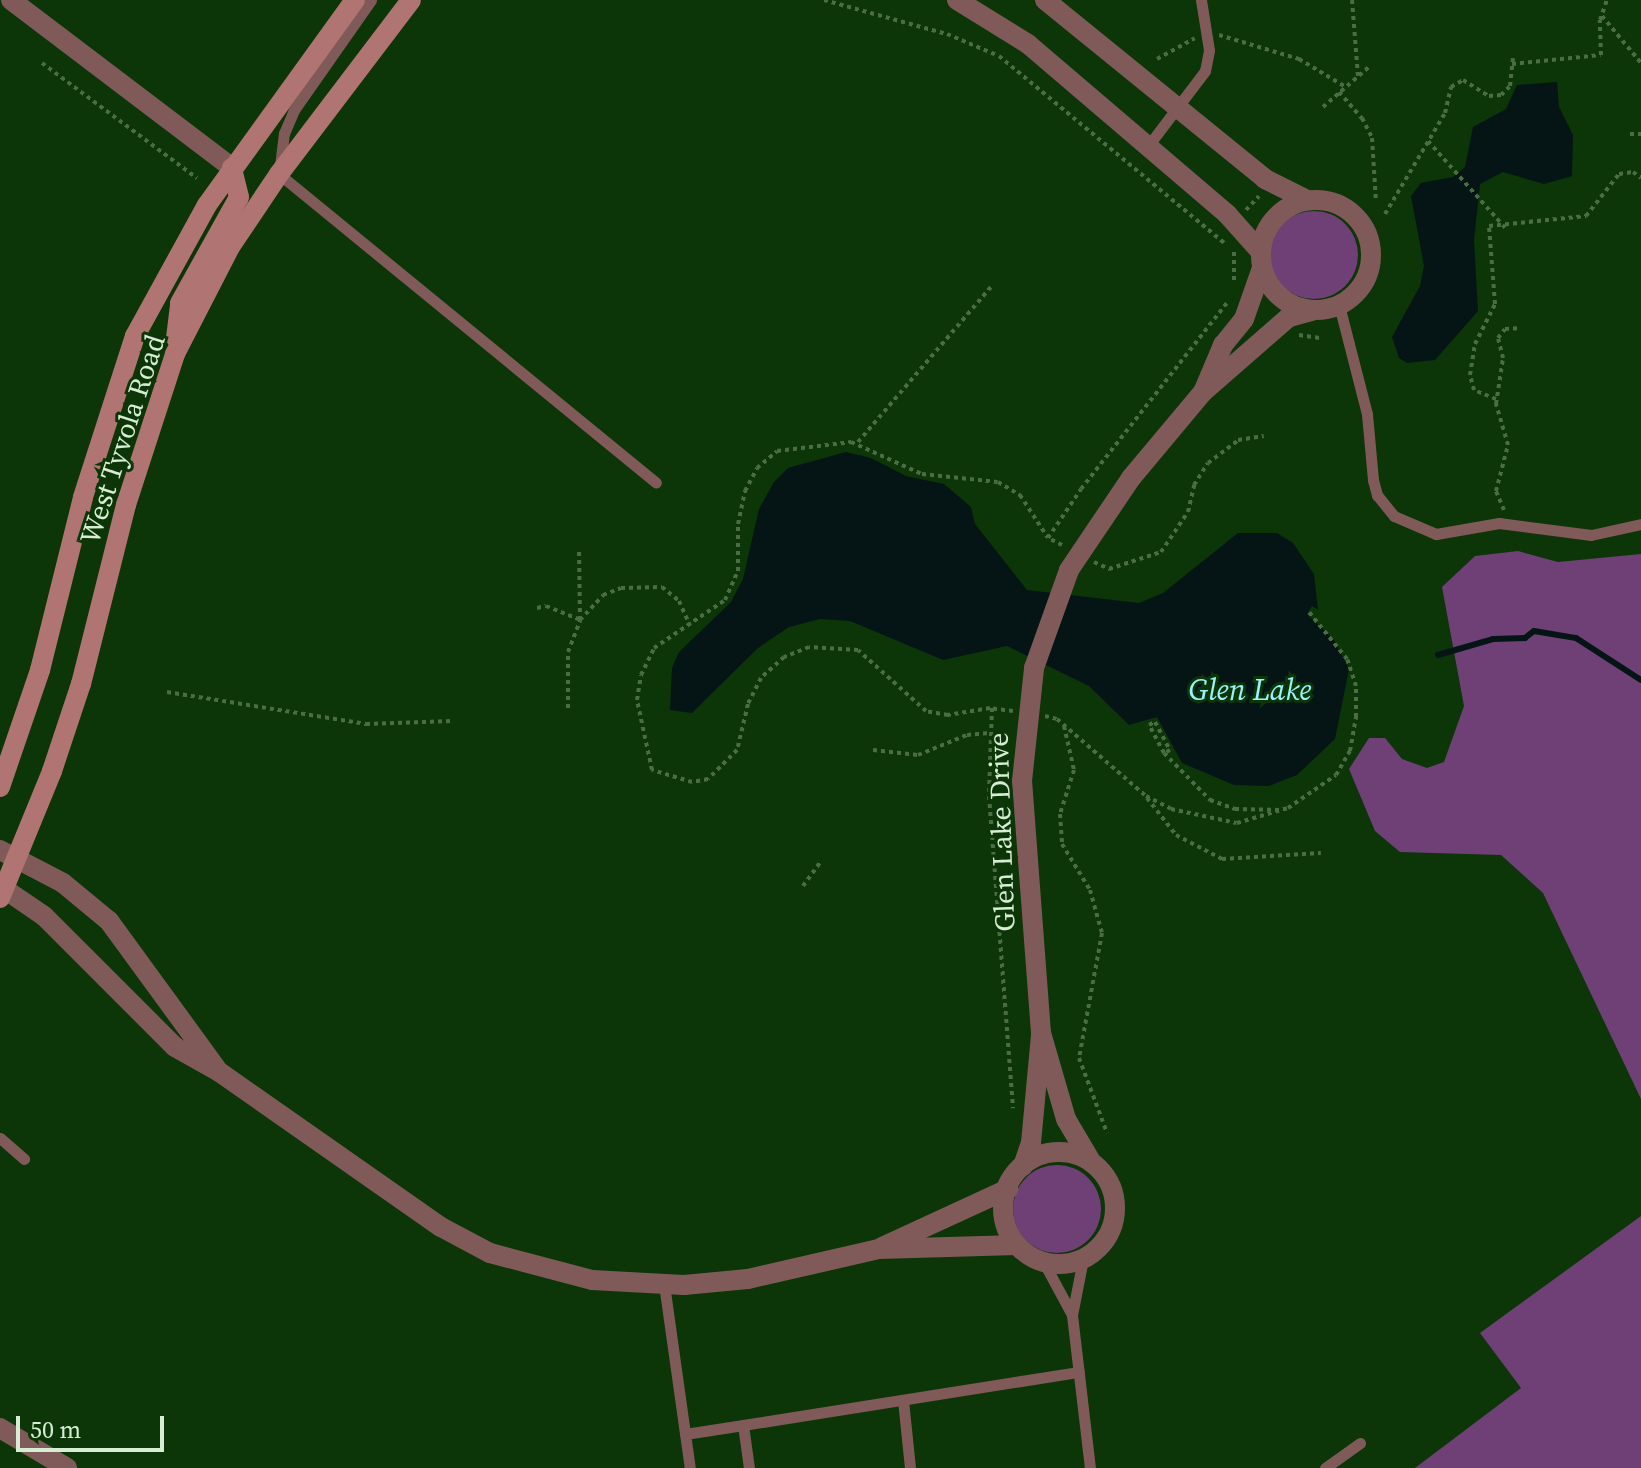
<!DOCTYPE html>
<style>
body{margin:0}
#map{position:relative;width:1641px;height:1468px;overflow:hidden;background:#0c3508;font-family:"Source Serif 4",serif}
div>[style]{position:absolute}
.green>*{inset:0;background:#6e4076}
.round{border-radius:50%}
.water>*{inset:0;background:#051516}
.stream>*{height:6px;margin:-3px;padding:0 3px;transform-origin:3px;border-radius:3px;background:#051516}
.path>*{height:4px;margin-top:-2px;transform-origin:0;background:repeating-linear-gradient(90deg,#4a6d46 0 4px,transparent 0 8px)}
.lane>*{height:11px;margin:-5.5px;padding:0 5.5px;transform-origin:5.5px;border-radius:5.5px;background:#805a59}
.street>*{height:20px;margin:-10px;padding:0 10px;transform-origin:10px;border-radius:10px;background:#805a59}
.street>.ring{margin:-10px;padding:0;box-sizing:content-box;background:none;border:20px solid #805a59;border-radius:50%}
.secondary>*{height:20px;margin:-10px;padding:0 10px;transform-origin:10px;border-radius:10px;background:#b07472}
span{translate:-50% -50%;white-space:nowrap;text-align:center;line-height:1.15;-webkit-text-stroke:6px #0c3508;paint-order:stroke}
.street-label{font-size:28px;color:#d6edd3}
.water-label{font-size:30px;color:#9bf3f9;font-style:italic}
.scale{position:absolute;left:16px;top:1416px;width:148px;height:36px;box-sizing:border-box;border:4px solid #d6edd3;border-top:0;padding-left:10px;font-size:24px;line-height:28px;white-space:nowrap;color:#d6edd3;-webkit-text-stroke:6px #0c3508;paint-order:stroke}
</style>
<div id="map">
<div class="green">
<div class="round" style="left:1270px;top:211px;width:88px;height:88px"></div>
<div style="clip-path:polygon(1518px 551px,1558px 562px,1641px 554px,1641px 1099px,1543px 893px,1501px 855px,1400px 852px,1375px 831px,1349px 769px,1369px 738px,1385px 738px,1402px 759px,1427px 768px,1444px 762px,1464px 706px,1442px 587px,1475px 556px)"></div>
<div class="round" style="left:1013px;top:1165px;width:88px;height:88px"></div>
<div style="clip-path:polygon(1641px 1216px,1641px 1468px,1415px 1468px,1521px 1388px,1480px 1333px)"></div>
</div>
<div class="water">
<div style="clip-path:polygon(1557px 82px,1559px 107px,1573px 135px,1572px 176px,1544px 184px,1503px 172px,1480px 184px,1474px 240px,1478px 311px,1435px 360px,1407px 363px,1399px 358px,1392px 337px,1420px 286px,1424px 266px,1411px 196px,1421px 183px,1453px 177px,1465px 167px,1473px 127px,1506px 109px,1517px 85px)"></div>
<div style="clip-path:polygon(846px 452px,871px 458px,906px 476px,944px 484px,971px 507px,975px 524px,1027px 590px,1139px 603px,1163px 593px,1238px 533px,1277px 533px,1293px 543px,1314px 574px,1318px 610px,1312px 606px,1307px 614px,1334px 640px,1349px 669px,1335px 739px,1297px 775px,1269px 786px,1234px 785px,1182px 763px,1157px 717px,1129px 725px,1089px 686px,1007px 646px,943px 660px,850px 621px,820px 619px,789px 627px,758px 648px,692px 713px,670px 710px,672px 668px,679px 652px,731px 602px,743px 579px,759px 509px,774px 482px,788px 468px)"></div>
</div>
<div class="stream">
<div style="left:1438px;top:655px;width:57px;rotate:-16.2deg"></div>
<div style="left:1493px;top:639px;width:32px;rotate:-2deg"></div>
<div style="left:1525px;top:638px;width:11px;rotate:-38deg"></div>
<div style="left:1534px;top:631px;width:43px;rotate:9.5deg"></div>
<div style="left:1576px;top:638px;width:77px;rotate:32.9deg"></div>
</div>
<div class="path">
<div style="left:824px;top:0;width:128px;rotate:15.5deg"></div>
<div style="left:947px;top:34px;width:56px;rotate:22.9deg"></div>
<div style="left:999px;top:56px;width:293px;rotate:39.7deg"></div>
<div style="left:1352px;top:0;width:76px;rotate:85.5deg"></div>
<div style="left:1602px;top:16px;width:61px;rotate:50.3deg"></div>
<div style="left:1219px;top:35px;width:84px;rotate:16.7deg"></div>
<div style="left:1299px;top:59px;width:55px;rotate:30.8deg"></div>
<div style="left:1157px;top:59px;width:43px;rotate:-28.9deg"></div>
<div style="left:42px;top:63px;width:193px;rotate:36.6deg"></div>
<div style="left:1512px;top:64px;width:89px;rotate:-5.8deg"></div>
<div style="left:1601px;top:55px;width:35px;rotate:-92deg"></div>
<div style="left:1600px;top:20px;width:21px;rotate:-71deg"></div>
<div style="left:1339px;top:92px;width:35px;rotate:49deg"></div>
<div style="left:1362px;top:118px;width:22px;rotate:63deg"></div>
<div style="left:1372px;top:138px;width:64px;rotate:86.4deg"></div>
<div style="left:1323px;top:107px;width:62px;rotate:-41.1deg"></div>
<div style="left:1630px;top:134px;width:11px"></div>
<div style="left:1428px;top:141px;width:118px;rotate:48.4deg"></div>
<div style="left:1246px;top:210px;width:19px;rotate:-47deg"></div>
<div style="left:1385px;top:214px;width:117px;rotate:-59.3deg"></div>
<div style="left:1445px;top:113px;width:27px;rotate:-77deg"></div>
<div style="left:1451px;top:87px;width:14px;rotate:-30deg"></div>
<div style="left:1463px;top:80px;width:31px;rotate:32deg"></div>
<div style="left:1489px;top:96px;width:12px;rotate:-5deg"></div>
<div style="left:1501px;top:95px;width:13px;rotate:-45deg"></div>
<div style="left:1510px;top:86px;width:28px;rotate:-84deg"></div>
<div style="left:1234px;top:252px;width:31px;rotate:90deg"></div>
<div style="left:1299px;top:335px;width:21px;rotate:8deg"></div>
<div style="left:1496px;top:399px;width:24px;rotate:-158deg"></div>
<div style="left:1474px;top:390px;width:16px;rotate:-105deg"></div>
<div style="left:1470px;top:375px;width:31px;rotate:-81deg"></div>
<div style="left:1475px;top:344px;width:45px;rotate:-63.4deg"></div>
<div style="left:1495px;top:304px;width:78px;rotate:-94.4deg"></div>
<div style="left:1489px;top:226px;width:98px;rotate:-5.9deg"></div>
<div style="left:1586px;top:216px;width:53px;rotate:-51.8deg"></div>
<div style="left:1619px;top:174px;width:14px;rotate:-8deg"></div>
<div style="left:1633px;top:172px;width:10px;rotate:37deg"></div>
<div style="left:858px;top:442px;width:204px;rotate:-49.4deg"></div>
<div style="left:1504px;top:510px;width:21px;rotate:-113deg"></div>
<div style="left:1496px;top:491px;width:48px;rotate:-75.4deg"></div>
<div style="left:1508px;top:445px;width:43px;rotate:-106.3deg"></div>
<div style="left:1496px;top:404px;width:47px;rotate:-81.3deg"></div>
<div style="left:1503px;top:358px;width:21px;rotate:-104deg"></div>
<div style="left:1498px;top:338px;width:11px;rotate:-52deg"></div>
<div style="left:1505px;top:329px;width:16px;rotate:-4deg"></div>
<div style="left:1062px;top:545px;width:16px;rotate:-153deg"></div>
<div style="left:1048px;top:538px;width:59px;rotate:-56deg"></div>
<div style="left:1081px;top:489px;width:236px;rotate:-51.9deg"></div>
<div style="left:1094px;top:562px;width:17px;rotate:25deg"></div>
<div style="left:1109px;top:569px;width:55px;rotate:-18.1deg"></div>
<div style="left:1161px;top:552px;width:48px;rotate:-56deg"></div>
<div style="left:1188px;top:512px;width:28px;rotate:-77deg"></div>
<div style="left:1194px;top:485px;width:26px;rotate:-58deg"></div>
<div style="left:1208px;top:463px;width:38px;rotate:-37deg"></div>
<div style="left:1238px;top:440px;width:26px;rotate:-9deg"></div>
<div style="left:537px;top:608px;width:9px;rotate:-13deg"></div>
<div style="left:546px;top:606px;width:37px;rotate:22deg"></div>
<div style="left:580px;top:620px;width:70px;rotate:-90.8deg"></div>
<div style="left:167px;top:692px;width:202px;rotate:9.1deg"></div>
<div style="left:366px;top:724px;width:86px;rotate:-2deg"></div>
<div style="left:568px;top:708px;width:56px;rotate:-90deg"></div>
<div style="left:568px;top:652px;width:34px;rotate:-69deg"></div>
<div style="left:580px;top:620px;width:34px;rotate:-47deg"></div>
<div style="left:603px;top:595px;width:19px;rotate:-21deg"></div>
<div style="left:621px;top:588px;width:41px;rotate:-1.4deg"></div>
<div style="left:662px;top:587px;width:22px;rotate:39deg"></div>
<div style="left:679px;top:601px;width:27px;rotate:66deg"></div>
<div style="left:992px;top:708px;width:88px;rotate:92deg"></div>
<div style="left:989px;top:796px;width:313px;rotate:85.6deg"></div>
<div style="left:1013px;top:711px;width:23px;rotate:-173deg"></div>
<div style="left:990px;top:708px;width:43px;rotate:170.5deg"></div>
<div style="left:948px;top:715px;width:22px;rotate:-170deg"></div>
<div style="left:926px;top:711px;width:91px;rotate:-138.1deg"></div>
<div style="left:858px;top:650px;width:49px;rotate:-176.5deg"></div>
<div style="left:809px;top:647px;width:27px;rotate:158deg"></div>
<div style="left:784px;top:657px;width:31px;rotate:138deg"></div>
<div style="left:761px;top:678px;width:29px;rotate:117deg"></div>
<div style="left:748px;top:704px;width:47px;rotate:103.4deg"></div>
<div style="left:737px;top:750px;width:41px;rotate:135deg"></div>
<div style="left:708px;top:779px;width:16px;rotate:169deg"></div>
<div style="left:692px;top:782px;width:42px;rotate:-163.3deg"></div>
<div style="left:652px;top:770px;width:72px;rotate:-102.1deg"></div>
<div style="left:637px;top:700px;width:25px;rotate:-81deg"></div>
<div style="left:641px;top:675px;width:30px;rotate:-64deg"></div>
<div style="left:654px;top:648px;width:86px;rotate:-34.1deg"></div>
<div style="left:725px;top:600px;width:32px;rotate:-66deg"></div>
<div style="left:738px;top:571px;width:47px;rotate:-90deg"></div>
<div style="left:738px;top:524px;width:34px;rotate:-78deg"></div>
<div style="left:745px;top:491px;width:26px;rotate:-62deg"></div>
<div style="left:757px;top:468px;width:26px;rotate:-40deg"></div>
<div style="left:777px;top:451px;width:75px;rotate:-6.9deg"></div>
<div style="left:851px;top:442px;width:78px;rotate:24.3deg"></div>
<div style="left:922px;top:474px;width:76px;rotate:6deg"></div>
<div style="left:998px;top:482px;width:26px;rotate:31deg"></div>
<div style="left:1020px;top:495px;width:51px;rotate:56.9deg"></div>
<div style="left:1045px;top:716px;width:12px;rotate:14deg"></div>
<div style="left:1057px;top:719px;width:118px;rotate:40.9deg"></div>
<div style="left:1146px;top:796px;width:28px;rotate:27deg"></div>
<div style="left:1171px;top:809px;width:67px;rotate:12deg"></div>
<div style="left:1237px;top:823px;width:53px;rotate:-16.4deg"></div>
<div style="left:1155px;top:722px;width:32px;rotate:62deg"></div>
<div style="left:1170px;top:750px;width:7px;rotate:153deg"></div>
<div style="left:1164px;top:753px;width:32px;rotate:-118deg"></div>
<div style="left:1149px;top:725px;width:7px;rotate:-27deg"></div>
<div style="left:1064px;top:726px;width:45px;rotate:77.2deg"></div>
<div style="left:1074px;top:770px;width:46px;rotate:107.7deg"></div>
<div style="left:1060px;top:814px;width:30px;rotate:86deg"></div>
<div style="left:1062px;top:844px;width:54px;rotate:58.7deg"></div>
<div style="left:1090px;top:890px;width:45px;rotate:74.4deg"></div>
<div style="left:1102px;top:933px;width:127px;rotate:100.4deg"></div>
<div style="left:1079px;top:1058px;width:80px;rotate:69.5deg"></div>
<div style="left:873px;top:750px;width:45px;rotate:6.3deg"></div>
<div style="left:918px;top:755px;width:53px;rotate:-22.2deg"></div>
<div style="left:967px;top:735px;width:22px;rotate:-5deg"></div>
<div style="left:1164px;top:753px;width:66px;rotate:45.6deg"></div>
<div style="left:1210px;top:800px;width:27px;rotate:20deg"></div>
<div style="left:1235px;top:809px;width:45px;rotate:1.3deg"></div>
<div style="left:1147px;top:798px;width:47px;rotate:51.9deg"></div>
<div style="left:1176px;top:835px;width:52px;rotate:27.6deg"></div>
<div style="left:1222px;top:859px;width:99px;rotate:-3.5deg"></div>
<div style="left:1288px;top:808px;width:58px;rotate:-34.5deg"></div>
<div style="left:1336px;top:775px;width:28px;rotate:-60deg"></div>
<div style="left:1350px;top:751px;width:35px;rotate:-80deg"></div>
<div style="left:1356px;top:717px;width:31px;rotate:-90deg"></div>
<div style="left:1356px;top:686px;width:28px;rotate:-108deg"></div>
<div style="left:1347px;top:659px;width:60px;rotate:-129deg"></div>
<div style="left:803px;top:886px;width:29px;rotate:-54deg"></div>
</div>
<div class="lane">
<div style="left:371px;top:0;width:134px;rotate:125deg"></div>
<div style="left:294px;top:110px;width:25px;rotate:113deg"></div>
<div style="left:284px;top:133px;width:41px;rotate:97deg"></div>
<div style="left:279px;top:174px;width:487px;rotate:39.3deg"></div>
<div style="left:1148px;top:146px;width:94px;rotate:-52.8deg"></div>
<div style="left:1205px;top:71px;width:21px;rotate:-79deg"></div>
<div style="left:1209px;top:50px;width:51px;rotate:-99.1deg"></div>
<div style="left:1339px;top:305px;width:113px;rotate:75.6deg"></div>
<div style="left:1367px;top:414px;width:66px;rotate:84.8deg"></div>
<div style="left:1373px;top:480px;width:16px;rotate:75deg"></div>
<div style="left:1377px;top:495px;width:27px;rotate:51deg"></div>
<div style="left:1394px;top:516px;width:46px;rotate:23.2deg"></div>
<div style="left:1436px;top:534px;width:64px;rotate:-9.9deg"></div>
<div style="left:1499px;top:523px;width:93px;rotate:7.4deg"></div>
<div style="left:1591px;top:535px;width:51px;rotate:-12.4deg"></div>
<div style="left:0;top:1138px;width:32px;rotate:41deg"></div>
<div style="left:1083px;top:1259px;width:57px;rotate:101.1deg"></div>
<div style="left:1072px;top:1315px;width:154px;rotate:83.3deg"></div>
<div style="left:1043px;top:1261px;width:59px;rotate:61.7deg"></div>
<div style="left:664px;top:1284px;width:186px;rotate:82deg"></div>
<div style="left:903px;top:1400px;width:68px;rotate:84.1deg"></div>
<div style="left:685px;top:1434px;width:59px;rotate:-8.8deg"></div>
<div style="left:749px;top:1468px;width:43px;rotate:-97.9deg"></div>
<div style="left:743px;top:1425px;width:340px;rotate:-9deg"></div>
<div style="left:1325px;top:1468px;width:43px;rotate:-35.5deg"></div>
</div>
<div class="street">
<div style="left:11px;top:0;width:278px;rotate:37.2deg"></div>
<div style="left:957px;top:0;width:84px;rotate:31.8deg"></div>
<div style="left:1028px;top:44px;width:262px;rotate:40.5deg"></div>
<div style="left:1227px;top:214px;width:50px;rotate:48.3deg"></div>
<div style="left:1045px;top:0;width:284px;rotate:39.1deg"></div>
<div style="left:1265px;top:179px;width:47px;rotate:26.6deg"></div>
<div class="ring" style="left:1261px;top:200px;width:90px;height:90px"></div>
<div style="left:1204px;top:390px;width:49px;rotate:-67.1deg"></div>
<div style="left:1223px;top:345px;width:33px;rotate:-51deg"></div>
<div style="left:1244px;top:319px;width:54px;rotate:-70.6deg"></div>
<div style="left:0;top:850px;width:71px;rotate:27.6deg"></div>
<div style="left:63px;top:883px;width:60px;rotate:39.6deg"></div>
<div style="left:109px;top:921px;width:182px;rotate:53.9deg"></div>
<div style="left:0;top:886px;width:53px;rotate:34.3deg"></div>
<div style="left:44px;top:916px;width:185px;rotate:45deg"></div>
<div style="left:175px;top:1047px;width:49px;rotate:29.2deg"></div>
<div style="left:218px;top:1071px;width:272px;rotate:35deg"></div>
<div style="left:441px;top:1227px;width:55px;rotate:28deg"></div>
<div style="left:490px;top:1253px;width:106px;rotate:14.8deg"></div>
<div style="left:592px;top:1280px;width:92px;rotate:3.1deg"></div>
<div style="left:684px;top:1285px;width:64px;rotate:-5.4deg"></div>
<div style="left:748px;top:1279px;width:134px;rotate:-12.9deg"></div>
<div style="left:879px;top:1249px;width:138px;rotate:-1.7deg"></div>
<div class="ring" style="left:1003px;top:1152px;width:92px;height:92px"></div>
<div style="left:1092px;top:1163px;width:51px;rotate:-120.6deg"></div>
<div style="left:1066px;top:1119px;width:90px;rotate:-106.2deg"></div>
<div style="left:1041px;top:1033px;width:253px;rotate:-94.3deg"></div>
<div style="left:1022px;top:781px;width:114px;rotate:-83.9deg"></div>
<div style="left:1034px;top:668px;width:104px;rotate:-70.3deg"></div>
<div style="left:1069px;top:570px;width:111px;rotate:-56deg"></div>
<div style="left:1131px;top:478px;width:112px;rotate:-50.1deg"></div>
<div style="left:1203px;top:392px;width:114px;rotate:-41.1deg"></div>
<div style="left:1289px;top:317px;width:24px;rotate:-15deg"></div>
<div style="left:1023px;top:1166px;width:24px;rotate:-71deg"></div>
<div style="left:1031px;top:1143px;width:107px;rotate:-84.7deg"></div>
<div style="left:882px;top:1247px;width:139px;rotate:-24.7deg"></div>
<div style="left:0;top:1428px;width:78px;rotate:30.8deg"></div>
</div>
<div class="secondary">
<div style="left:176px;top:338px;width:35px;rotate:-83deg"></div>
<div style="left:180px;top:303px;width:121px;rotate:-60.9deg"></div>
<div style="left:239px;top:197px;width:30px;rotate:-104deg"></div>
<div style="left:0;top:787px;width:124px;rotate:-71.1deg"></div>
<div style="left:40px;top:670px;width:178px;rotate:-76deg"></div>
<div style="left:83px;top:497px;width:169px;rotate:-72.1deg"></div>
<div style="left:135px;top:336px;width:149px;rotate:-61.2deg"></div>
<div style="left:207px;top:205px;width:253px;rotate:-54.2deg"></div>
<div style="left:0;top:898px;width:137px;rotate:-67.7deg"></div>
<div style="left:52px;top:771px;width:92px;rotate:-71.6deg"></div>
<div style="left:81px;top:684px;width:185px;rotate:-75.9deg"></div>
<div style="left:126px;top:505px;width:159px;rotate:-72deg"></div>
<div style="left:175px;top:354px;width:120px;rotate:-62.8deg"></div>
<div style="left:230px;top:247px;width:88px;rotate:-56.1deg"></div>
<div style="left:279px;top:174px;width:218px;rotate:-52.8deg"></div>
</div>
<div class="street-label">
<span style="left:122px;top:439px;rotate:-72deg">West Tyvola Road</span>
<span style="left:1001px;top:832px;rotate:-92deg">Glen Lake Drive</span>
</div>
<div class="water-label">
<span style="left:1250px;top:690px">Glen Lake</span>
</div>
<div class="scale">50 m</div>
</div>
